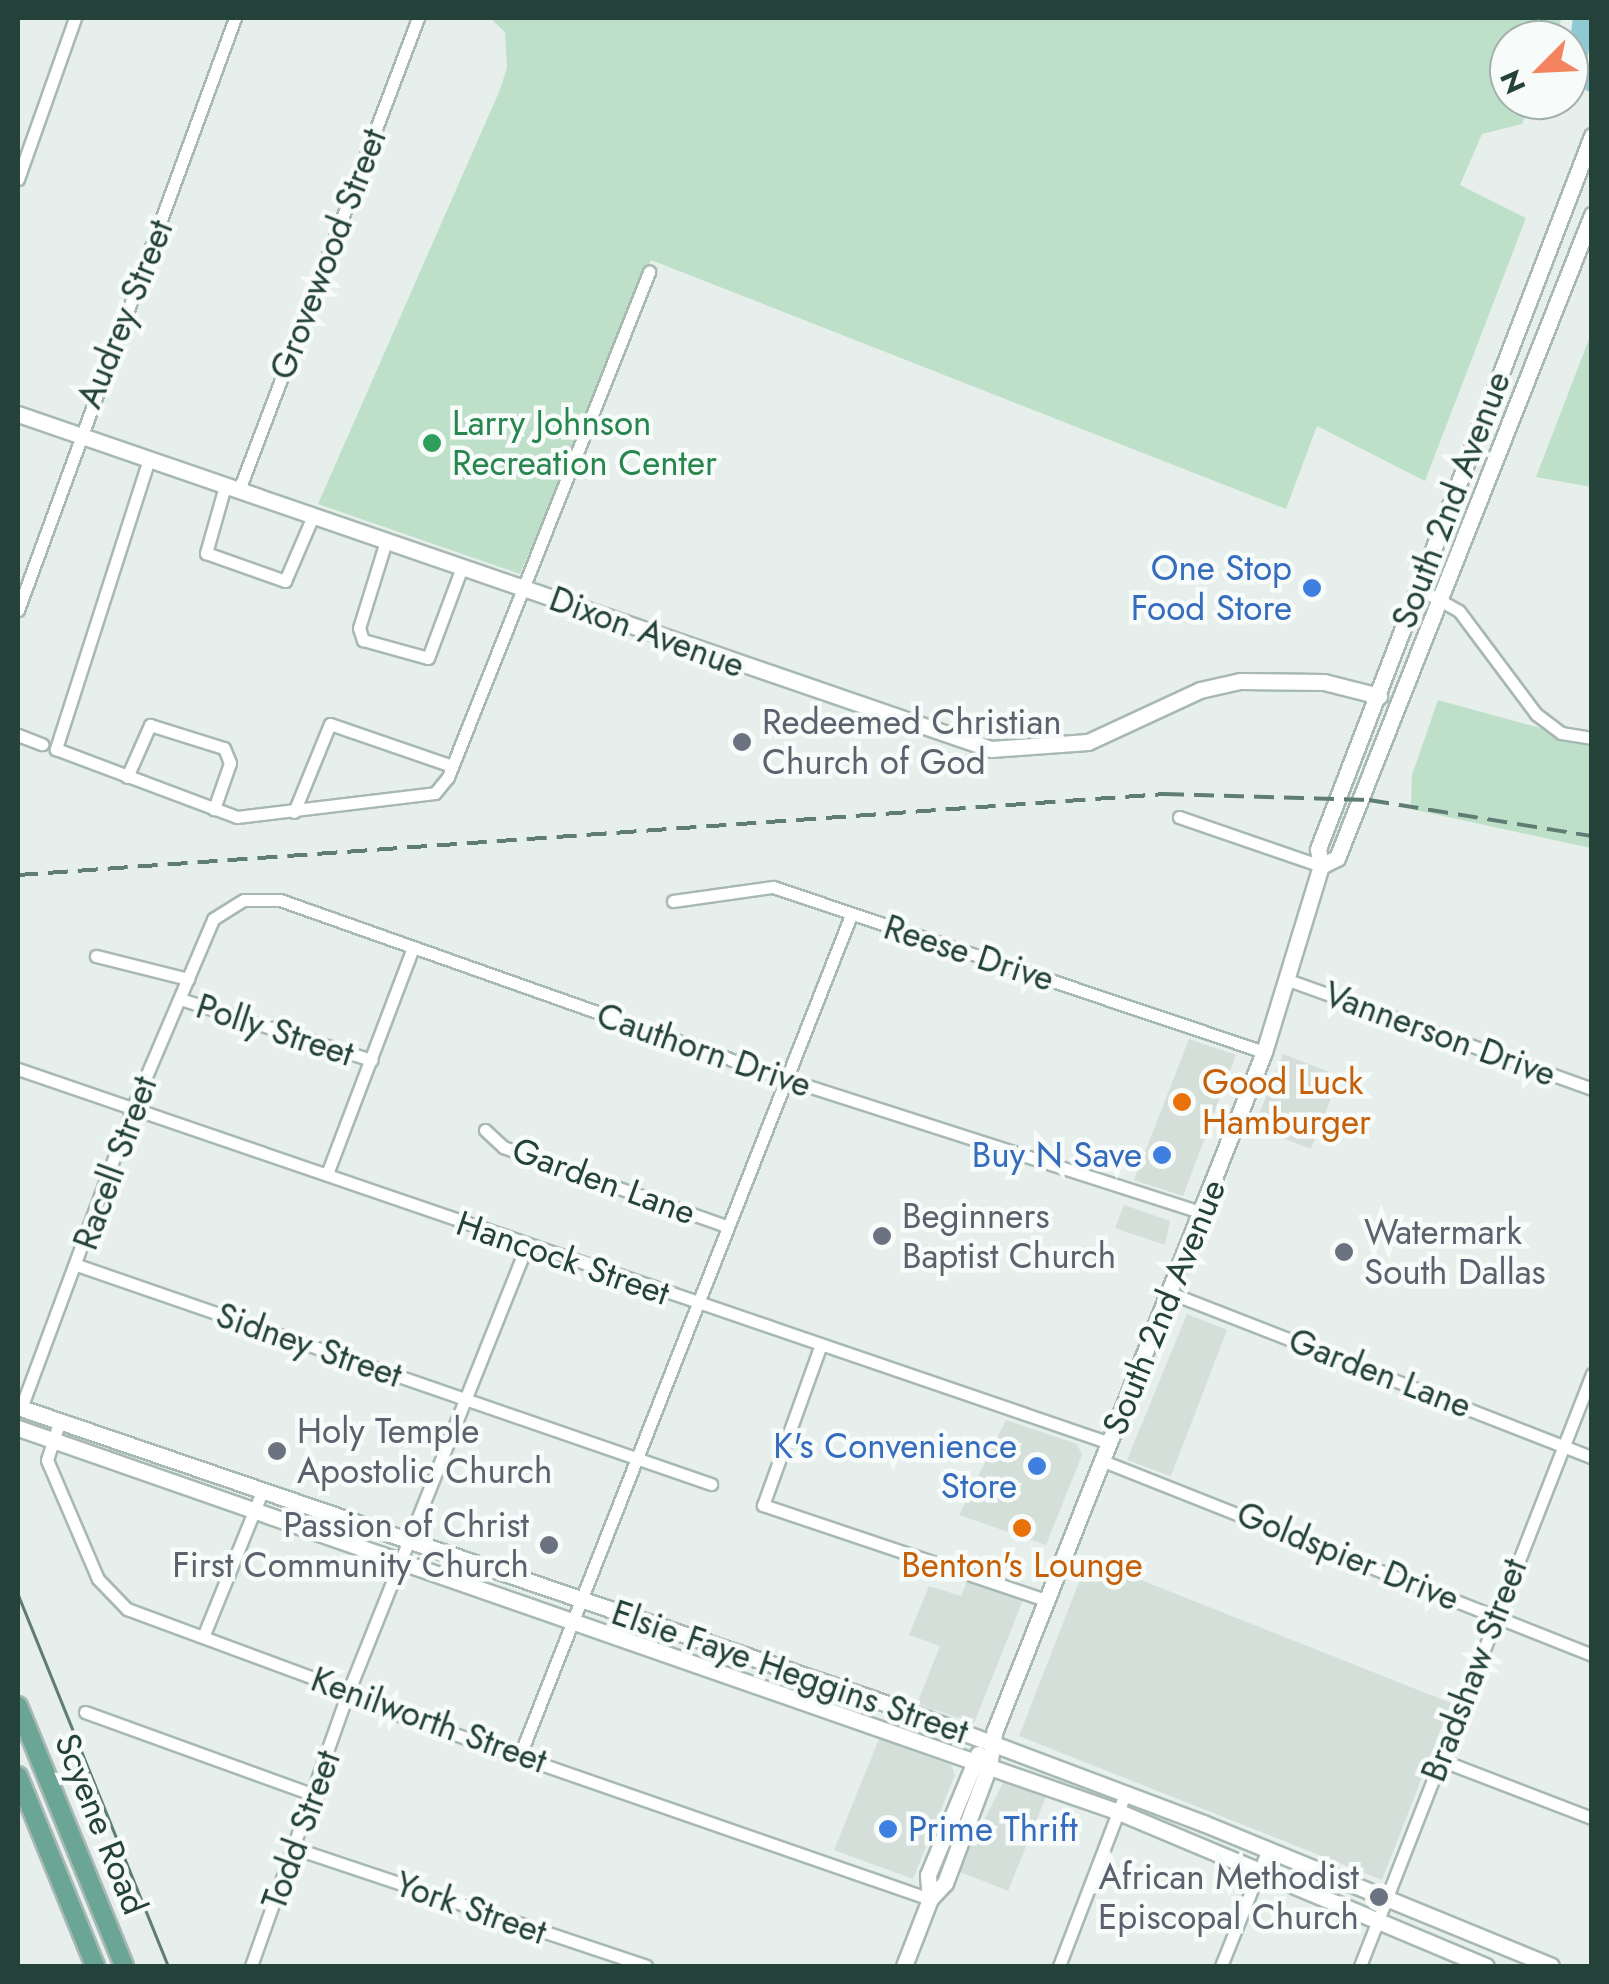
<!DOCTYPE html>
<style>
body{margin:0}
#map{position:relative;width:1609px;height:1984px;overflow:hidden;background:#e6efeb;font-family:Jost,sans-serif}
div>[style]{position:absolute}
.built>*{inset:0;background:#d4dfda}
.green>*{inset:0;background:#bfe0c8}
.river>*{height:20px;margin:-10px;padding:0 10px;transform-origin:10px;border-radius:10px;background:#8ec9d4}
.roads{filter:drop-shadow(2px 0 #a8b8b2) drop-shadow(-2px 0 #a8b8b2) drop-shadow(0 2px #a8b8b2) drop-shadow(0 -2px #a8b8b2)}
.street>*{height:11px;margin:-5.5px;padding:0 5.5px;transform-origin:5.5px;border-radius:5.5px;background:#fff}
.secondary>*{height:15px;margin:-7.5px;padding:0 7.5px;transform-origin:7.5px;border-radius:7.5px;background:#fff}
.primary>*{height:18px;margin:-9px;padding:0 9px;transform-origin:9px;border-radius:9px;background:#6aa596}
.tram>*{height:2.5px;margin:-1.25px;padding:0 1.25px;transform-origin:1.25px;border-radius:1.25px;background:#5f7d75}
.rail>*{height:4px;margin-top:-2px;transform-origin:0;background:repeating-linear-gradient(90deg,#5f7d75 0 20px,transparent 0 30px)}
.dots>*{width:28px;height:28px;translate:-50% -50%;box-sizing:border-box;border:5px solid #f7fbf9;border-radius:50%}
span{translate:-50% -50%;white-space:nowrap;text-align:center;line-height:1.15;-webkit-text-stroke:9px #f7fbf9;paint-order:stroke}
.street-label{font-size:35px;color:#24423a}
.leisure-label{font-size:35px;color:#27864d}
.left{translate:0 -50%;text-align:left}
.shop-label{font-size:35px;color:#366cbe}
.right{translate:-100% -50%;text-align:right}
.worship-label{font-size:35px;color:#5b616d}
.food-label{font-size:35px;color:#c56008}
.frame{position:absolute;inset:0;border:20px solid #24423a;pointer-events:none}
.north{position:absolute;left:1489px;top:20px;width:100px;height:100px;box-sizing:border-box;background:#f7fbf9;border:2px solid #a3b1ad;border-radius:50%;rotate:246deg;font-size:28px;font-weight:700;line-height:40px;text-align:center;color:#24423a}
.north::after{content:'';display:block;margin:auto;width:35px;height:45px;background:#f4845f;clip-path:polygon(50% 0,100% 100%,50% 72%,0 100%)}
</style>
<div id="map">
<div class="built">
<div style="clip-path:polygon(1189px 1039px,1236px 1055px,1183px 1196px,1134px 1180px)"></div>
<div style="clip-path:polygon(1283px 1054px,1340px 1076px,1311px 1149px,1254px 1127px)"></div>
<div style="clip-path:polygon(1124px 1205px,1170px 1221px,1165px 1245px,1115px 1228px)"></div>
<div style="clip-path:polygon(1187px 1314px,1227px 1330px,1171px 1476px,1127px 1460px)"></div>
<div style="clip-path:polygon(1006px 1420px,1077px 1444px,1082px 1455px,1046px 1545px,959px 1515px)"></div>
<div style="clip-path:polygon(1088px 1559px,1451px 1703px,1382px 1880px,1019px 1736px)"></div>
<div style="clip-path:polygon(967px 1582px,1023px 1600px,974px 1723px,917px 1704px,940px 1646px,909px 1635px,929px 1586px,961px 1596px)"></div>
<div style="clip-path:polygon(879px 1739px,951px 1765px,955px 1775px,913px 1879px,834px 1850px)"></div>
<div style="clip-path:polygon(1004px 1781px,1046px 1797px,1008px 1891px,958px 1871px)"></div>
</div>
<div class="green">
<div style="clip-path:polygon(490px 18px,1562px 18px,1554px 40px,1509px 40px,1509px 100px,1531px 100px,1522px 124px,1482px 134px,1460px 185px,1526px 218px,1425px 481px,1317px 426px,1286px 509px,651px 260px,520px 574px,318px 504px,499px 92px,507px 68px,505px 32px)"></div>
<div style="clip-path:polygon(1591px 334px,1591px 487px,1536px 477px)"></div>
<div style="clip-path:polygon(1438px 700px,1591px 742px,1591px 848px,1411px 809px,1412px 775px)"></div>
</div>
<div class="river">
<div style="left:1583px;top:18px;width:51px;rotate:97.8deg"></div>
<div style="left:1576px;top:69px;width:21px;rotate:39deg"></div>
</div>
<div class="roads">
<div class="street">
<div style="left:18px;top:179px;width:171px;rotate:-70.5deg"></div>
<div style="left:149px;top:459px;width:305px;rotate:107.8deg"></div>
<div style="left:56px;top:749px;width:193px;rotate:20.6deg"></div>
<div style="left:237px;top:817px;width:199px;rotate:-6.9deg"></div>
<div style="left:435px;top:793px;width:21px;rotate:-51deg"></div>
<div style="left:448px;top:777px;width:544px;rotate:-68.3deg"></div>
<div style="left:225px;top:486px;width:70px;rotate:105.8deg"></div>
<div style="left:206px;top:553px;width:84px;rotate:19.5deg"></div>
<div style="left:285px;top:581px;width:71px;rotate:-66.7deg"></div>
<div style="left:239px;top:490px;width:505px;rotate:-69.23deg"></div>
<div style="left:386px;top:541px;width:91px;rotate:107.2deg"></div>
<div style="left:359px;top:628px;width:13px;rotate:72deg"></div>
<div style="left:363px;top:640px;width:67px;rotate:15.5deg"></div>
<div style="left:428px;top:658px;width:97px;rotate:-69.5deg"></div>
<div style="left:1418px;top:588px;width:47px;rotate:29.3deg"></div>
<div style="left:1459px;top:611px;width:129px;rotate:53.2deg"></div>
<div style="left:1536px;top:714px;width:31px;rotate:37deg"></div>
<div style="left:1561px;top:733px;width:31px;rotate:9deg"></div>
<div style="left:18px;top:610px;width:631px;rotate:-69.87deg"></div>
<div style="left:18px;top:735px;width:26px;rotate:21deg"></div>
<div style="left:127px;top:777px;width:57px;rotate:-66.1deg"></div>
<div style="left:150px;top:725px;width:77px;rotate:17.3deg"></div>
<div style="left:224px;top:748px;width:16px;rotate:68deg"></div>
<div style="left:230px;top:763px;width:49px;rotate:109.2deg"></div>
<div style="left:294px;top:812px;width:95px;rotate:-67.8deg"></div>
<div style="left:330px;top:724px;width:129px;rotate:19deg"></div>
<div style="left:1179px;top:817px;width:150px;rotate:19deg"></div>
<div style="left:673px;top:901px;width:101px;rotate:-8deg"></div>
<div style="left:773px;top:887px;width:518px;rotate:18.57deg"></div>
<div style="left:96px;top:956px;width:95px;rotate:14deg"></div>
<div style="left:1288px;top:980px;width:323px;rotate:19.7deg"></div>
<div style="left:180px;top:999px;width:201px;rotate:17.7deg"></div>
<div style="left:18px;top:1069px;width:1154px;rotate:18.91deg"></div>
<div style="left:485px;top:1130px;width:25px;rotate:43deg"></div>
<div style="left:503px;top:1147px;width:237px;rotate:19.5deg"></div>
<div style="left:327px;top:1174px;width:240px;rotate:-69.2deg"></div>
<div style="left:77px;top:1265px;width:671px;rotate:19.06deg"></div>
<div style="left:1168px;top:1292px;width:455px;rotate:21.3deg"></div>
<div style="left:820px;top:1347px;width:168px;rotate:109.8deg"></div>
<div style="left:763px;top:1505px;width:298px;rotate:18.6deg"></div>
<div style="left:21px;top:1408px;width:321px;rotate:-69.6deg"></div>
<div style="left:133px;top:1107px;width:204px;rotate:-66.9deg"></div>
<div style="left:213px;top:919px;width:36px;rotate:-32deg"></div>
<div style="left:244px;top:900px;width:36px"></div>
<div style="left:280px;top:900px;width:537px;rotate:19.48deg"></div>
<div style="left:786px;top:1079px;width:436px;rotate:17.8deg"></div>
<div style="left:59px;top:1423px;width:39px;rotate:108deg"></div>
<div style="left:47px;top:1460px;width:129px;rotate:66.8deg"></div>
<div style="left:98px;top:1579px;width:42px;rotate:46deg"></div>
<div style="left:127px;top:1609px;width:225px;rotate:20.3deg"></div>
<div style="left:338px;top:1687px;width:34px;rotate:30deg"></div>
<div style="left:368px;top:1704px;width:595px;rotate:19.14deg"></div>
<div style="left:1103px;top:1461px;width:526px;rotate:21.64deg"></div>
<div style="left:203px;top:1637px;width:157px;rotate:-67.9deg"></div>
<div style="left:85px;top:1712px;width:247px;rotate:19.9deg"></div>
<div style="left:520px;top:1755px;width:903px;rotate:-68.49deg"></div>
<div style="left:1438px;top:1759px;width:165px;rotate:21deg"></div>
<div style="left:297px;top:1849px;width:368px;rotate:18.5deg"></div>
<div style="left:251px;top:1966px;width:288px;rotate:-70.5deg"></div>
<div style="left:347px;top:1695px;width:482px;rotate:-68.2deg"></div>
<div style="left:1059px;top:1966px;width:184px;rotate:-69deg"></div>
<div style="left:1221px;top:1966px;width:126px;rotate:-68.1deg"></div>
<div style="left:1360px;top:1966px;width:636px;rotate:-68.6deg"></div>
</div>
<div class="secondary">
<div style="left:18px;top:414px;width:1029px;rotate:19deg"></div>
<div style="left:991px;top:749px;width:97px;rotate:-4.1deg"></div>
<div style="left:1088px;top:742px;width:123px;rotate:-24.9deg"></div>
<div style="left:1200px;top:690px;width:41px;rotate:-12.7deg"></div>
<div style="left:1240px;top:681px;width:84px;rotate:0.7deg"></div>
<div style="left:1324px;top:682px;width:57px;rotate:14.3deg"></div>
<div style="left:1321px;top:866px;width:18px;rotate:-27deg"></div>
<div style="left:1337px;top:858px;width:692px;rotate:-68.37deg"></div>
<div style="left:18px;top:1407px;width:919px;rotate:18.85deg"></div>
<div style="left:888px;top:1704px;width:337px;rotate:20.7deg"></div>
<div style="left:1203px;top:1823px;width:376px;rotate:22.3deg"></div>
<div style="left:18px;top:1428px;width:1166px;rotate:19.23deg"></div>
<div style="left:1119px;top:1812px;width:398px;rotate:22.8deg"></div>
<div style="left:930px;top:1899px;width:24px;rotate:-95deg"></div>
<div style="left:928px;top:1875px;width:131px;rotate:-67.5deg"></div>
<div style="left:904px;top:1966px;width:72px;rotate:-68.8deg"></div>
<div style="left:930px;top:1899px;width:22px;rotate:-47deg"></div>
<div style="left:945px;top:1883px;width:125px;rotate:-69.4deg"></div>
<div style="left:989px;top:1766px;width:36px;rotate:-81deg"></div>
<div style="left:995px;top:1730px;width:729px;rotate:-68.36deg"></div>
<div style="left:1264px;top:1052px;width:195px;rotate:-73deg"></div>
<div style="left:1321px;top:866px;width:17px;rotate:-100deg"></div>
<div style="left:1318px;top:849px;width:764px;rotate:-68.98deg"></div>
</div>
<div class="primary">
<div style="left:18px;top:1706px;width:281px;rotate:67.8deg"></div>
<div style="left:18px;top:1776px;width:205px;rotate:67.9deg"></div>
</div>
</div>
<div class="tram">
<div style="left:18px;top:1594px;width:401px;rotate:68deg"></div>
</div>
<div class="rail">
<div style="left:18px;top:875px;width:1149px;rotate:-4.04deg"></div>
<div style="left:1164px;top:794px;width:205px;rotate:1.7deg"></div>
<div style="left:1369px;top:800px;width:226px;rotate:9.2deg"></div>
</div>
<div class="dots">
<div style="left:432px;top:443px;background:#2e9e5b"></div>
<div style="left:1312px;top:588px;background:#3f7fe0"></div>
<div style="left:742px;top:742px;background:#6b7280"></div>
<div style="left:1182px;top:1102px;background:#e8710a"></div>
<div style="left:1162px;top:1155px;background:#3f7fe0"></div>
<div style="left:882px;top:1236px;background:#6b7280"></div>
<div style="left:1344px;top:1252px;background:#6b7280"></div>
<div style="left:277px;top:1451px;background:#6b7280"></div>
<div style="left:1037px;top:1466px;background:#3f7fe0"></div>
<div style="left:1022px;top:1528px;background:#e8710a"></div>
<div style="left:549px;top:1545px;background:#6b7280"></div>
<div style="left:888px;top:1829px;background:#3f7fe0"></div>
<div style="left:1379px;top:1897px;background:#6b7280"></div>
</div>
<div class="street-label">
<span style="left:328px;top:254px;rotate:-69deg">Grovewood Street</span>
<span style="left:125px;top:314px;rotate:-68deg">Audrey Street</span>
<span style="left:1451px;top:500px;rotate:-69deg">South 2nd Avenue</span>
<span style="left:647px;top:632px;rotate:20deg">Dixon Avenue</span>
<span style="left:969px;top:953px;rotate:18deg">Reese Drive</span>
<span style="left:275px;top:1030px;rotate:18deg">Polly Street</span>
<span style="left:1440px;top:1034px;rotate:20deg">Vannerson Drive</span>
<span style="left:704px;top:1050px;rotate:19deg">Cauthorn Drive</span>
<span style="left:115px;top:1163px;rotate:-70deg">Racell Street</span>
<span style="left:604px;top:1181px;rotate:20deg">Garden Lane</span>
<span style="left:563px;top:1258px;rotate:19deg">Hancock Street</span>
<span style="left:1164px;top:1307px;rotate:-68deg">South 2nd Avenue</span>
<span style="left:309px;top:1345px;rotate:19deg">Sidney Street</span>
<span style="left:1380px;top:1373px;rotate:21deg">Garden Lane</span>
<span style="left:1348px;top:1556px;rotate:22deg">Goldspier Drive</span>
<span style="left:1474px;top:1670px;rotate:-69deg">Bradshaw Street</span>
<span style="left:790px;top:1672px;rotate:19deg">Elsie Faye Heggins Street</span>
<span style="left:429px;top:1720px;rotate:20deg">Kenilworth Street</span>
<span style="left:101px;top:1824px;rotate:68deg">Scyene Road</span>
<span style="left:301px;top:1830px;rotate:-70deg">Todd Street</span>
<span style="left:471px;top:1908px;rotate:19deg">York Street</span>
</div>
<div class="leisure-label">
<span class="left" style="left:452px;top:443px">Larry Johnson<br>Recreation Center</span>
</div>
<div class="shop-label">
<span class="right" style="left:1292px;top:588px">One Stop<br>Food Store</span>
<span class="right" style="left:1142px;top:1155px">Buy N Save</span>
<span class="right" style="left:1017px;top:1466px">K's Convenience<br>Store</span>
<span class="left" style="left:908px;top:1829px">Prime Thrift</span>
</div>
<div class="worship-label">
<span class="left" style="left:762px;top:742px">Redeemed Christian<br>Church of God</span>
<span class="left" style="left:902px;top:1236px">Beginners<br>Baptist Church</span>
<span class="left" style="left:1364px;top:1252px">Watermark<br>South Dallas</span>
<span class="left" style="left:297px;top:1451px">Holy Temple<br>Apostolic Church</span>
<span class="right" style="left:529px;top:1545px">Passion of Christ<br>First Community Church</span>
<span class="right" style="left:1359px;top:1897px">African Methodist<br>Episcopal Church</span>
</div>
<div class="food-label">
<span class="left" style="left:1202px;top:1102px">Good Luck<br>Hamburger</span>
<span style="left:1022px;top:1565px">Benton's Lounge</span>
</div>
<div class="frame"></div>
<div class="north">N</div>
</div>
